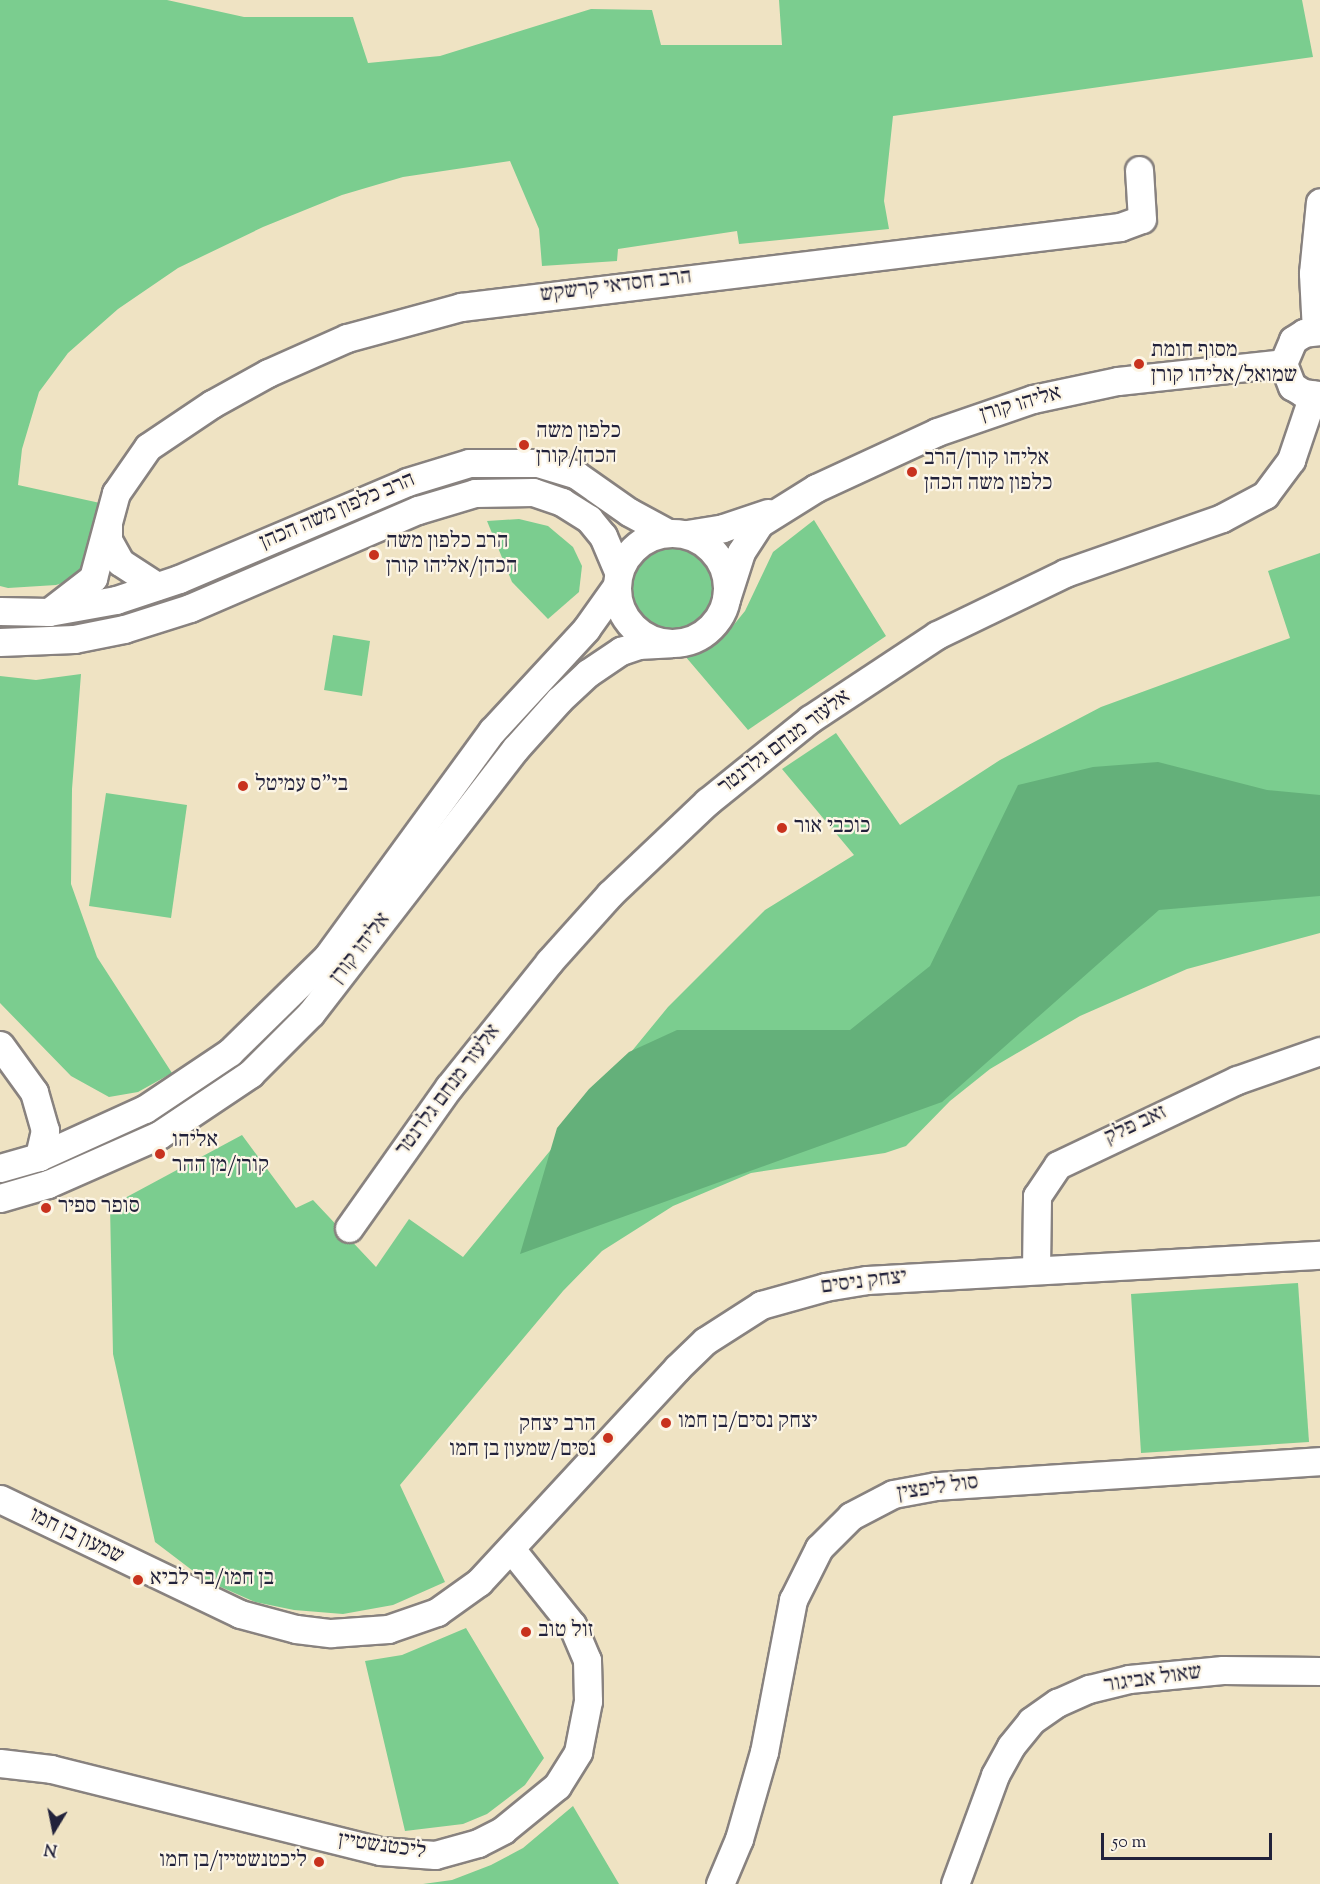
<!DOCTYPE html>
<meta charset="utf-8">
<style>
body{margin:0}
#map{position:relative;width:1320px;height:1884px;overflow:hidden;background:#efe3c3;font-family:"Sorts Mill Goudy","Frank Ruhl Libre",serif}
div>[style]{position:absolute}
.green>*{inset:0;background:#7bcd8f}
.round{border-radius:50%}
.forest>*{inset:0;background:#64b07a}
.roads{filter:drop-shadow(2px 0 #88827f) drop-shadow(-2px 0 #88827f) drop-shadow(0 2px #88827f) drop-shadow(0 -2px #88827f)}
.minor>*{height:27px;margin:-13.5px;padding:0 13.5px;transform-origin:13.5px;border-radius:13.5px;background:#fff}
.minor>.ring{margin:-13.5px;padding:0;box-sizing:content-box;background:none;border:27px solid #fff;border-radius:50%}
.dots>*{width:16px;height:16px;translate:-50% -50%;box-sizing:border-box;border:3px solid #fcf5e5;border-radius:50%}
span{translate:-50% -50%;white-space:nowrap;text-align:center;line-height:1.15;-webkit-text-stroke:4.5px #fcf5e5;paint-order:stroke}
.street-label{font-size:22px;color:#22223b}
.poi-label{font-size:22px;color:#22223b}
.left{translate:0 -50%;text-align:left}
.right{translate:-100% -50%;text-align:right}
.north{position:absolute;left:24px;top:1800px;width:60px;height:60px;-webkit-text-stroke:4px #fcf5e5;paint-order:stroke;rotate:190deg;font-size:16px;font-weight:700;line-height:24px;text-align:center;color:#22223b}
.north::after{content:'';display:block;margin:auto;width:21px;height:27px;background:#22223b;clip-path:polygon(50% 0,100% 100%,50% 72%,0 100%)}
.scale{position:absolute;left:1101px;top:1833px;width:171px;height:27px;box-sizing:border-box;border:3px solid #22223b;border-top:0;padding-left:8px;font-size:18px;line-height:21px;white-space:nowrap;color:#22223b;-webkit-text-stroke:4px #fcf5e5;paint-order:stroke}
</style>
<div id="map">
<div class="green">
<div style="clip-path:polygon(0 0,167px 0,244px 17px,353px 17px,368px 63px,440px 56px,591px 9px,652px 10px,661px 45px,782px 45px,779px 0,1302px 0,1313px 57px,893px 116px,884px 201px,889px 229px,739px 244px,737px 231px,618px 249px,617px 261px,542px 266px,539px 229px,510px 161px,403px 177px,342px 195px,263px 227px,178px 268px,118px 309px,68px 353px,39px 392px,22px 449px,18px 485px,100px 503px,82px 577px,56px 585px,8px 588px,0 586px)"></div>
<div style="clip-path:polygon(519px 519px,548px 526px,573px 547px,582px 566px,579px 592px,548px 619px,512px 582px,487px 521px)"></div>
<div style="clip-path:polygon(814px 520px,886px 636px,748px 730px,685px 656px,706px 650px,723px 638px,745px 611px,773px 552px)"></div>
<div class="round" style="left:627px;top:543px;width:90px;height:90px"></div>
<div style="clip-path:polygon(1320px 553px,1320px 933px,1187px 969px,1080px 1016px,990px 1069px,950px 1101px,906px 1146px,885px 1153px,751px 1173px,673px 1206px,602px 1251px,563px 1291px,400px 1485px,445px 1582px,393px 1605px,343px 1614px,294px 1610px,255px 1602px,205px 1580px,155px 1542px,113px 1354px,110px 1206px,242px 1135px,296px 1208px,313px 1200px,376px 1267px,409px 1219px,463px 1257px,668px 1007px,765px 910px,854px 855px,782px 769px,836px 733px,900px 825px,1000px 760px,1101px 707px,1290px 638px,1268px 571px)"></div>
<div style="clip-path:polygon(333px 635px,370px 641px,362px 696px,324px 690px)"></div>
<div style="clip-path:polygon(81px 674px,72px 789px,71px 884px,97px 957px,172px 1073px,138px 1092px,109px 1097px,71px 1076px,0 1003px,0 676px,36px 680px)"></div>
<div style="clip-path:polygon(106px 793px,187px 805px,171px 918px,89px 906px)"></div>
<div style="clip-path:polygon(1298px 1283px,1309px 1442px,1141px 1453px,1131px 1294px)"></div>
<div style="clip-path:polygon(466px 1628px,544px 1758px,525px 1785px,487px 1814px,463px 1824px,405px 1831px,365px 1661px,402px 1655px)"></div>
<div style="clip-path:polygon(573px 1806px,619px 1884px,423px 1884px,452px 1880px,491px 1865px,523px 1848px)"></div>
</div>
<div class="forest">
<div style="clip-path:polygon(1158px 762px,1267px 790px,1320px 795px,1320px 896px,1159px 910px,942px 1102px,520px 1254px,557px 1128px,589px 1089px,629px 1052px,677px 1030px,850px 1030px,930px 966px,1018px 785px,1093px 767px)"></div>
</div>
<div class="roads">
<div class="minor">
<div style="left:1316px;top:331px;width:58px;rotate:-93deg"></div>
<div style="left:1313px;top:273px;width:71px;rotate:-84.4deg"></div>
<div style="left:1320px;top:331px;width:16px;rotate:173deg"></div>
<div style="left:1304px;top:333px;width:13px;rotate:148deg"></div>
<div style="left:1293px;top:340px;width:25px;rotate:113deg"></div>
<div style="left:1283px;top:363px;width:25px;rotate:69deg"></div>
<div style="left:1292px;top:386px;width:13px;rotate:32deg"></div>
<div style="left:1303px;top:393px;width:17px;rotate:7deg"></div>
<div style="left:108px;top:524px;width:16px;rotate:90deg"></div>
<div style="left:108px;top:540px;width:25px;rotate:61deg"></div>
<div style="left:120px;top:562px;width:44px;rotate:33deg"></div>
<div class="ring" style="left:617px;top:533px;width:83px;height:83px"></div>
<div style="left:687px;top:534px;width:36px;rotate:-9deg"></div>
<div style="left:723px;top:528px;width:47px;rotate:-18.4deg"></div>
<div style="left:726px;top:599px;width:49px;rotate:-72.3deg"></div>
<div style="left:741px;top:552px;width:35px;rotate:-57deg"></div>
<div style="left:760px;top:523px;width:66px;rotate:-32deg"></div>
<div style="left:816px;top:488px;width:133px;rotate:-24.8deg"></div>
<div style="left:937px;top:432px;width:102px;rotate:-19deg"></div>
<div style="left:1033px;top:399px;width:87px;rotate:-12deg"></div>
<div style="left:1118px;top:381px;width:166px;rotate:-6.2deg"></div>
<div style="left:0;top:611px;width:49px;rotate:1.2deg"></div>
<div style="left:49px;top:612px;width:68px;rotate:-10.2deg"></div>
<div style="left:116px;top:600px;width:66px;rotate:-18.4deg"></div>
<div style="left:179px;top:579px;width:248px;rotate:-23deg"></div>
<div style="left:407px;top:482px;width:65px;rotate:-17deg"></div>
<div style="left:469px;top:463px;width:69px"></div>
<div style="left:538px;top:463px;width:39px;rotate:17deg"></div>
<div style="left:575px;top:474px;width:66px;rotate:35.1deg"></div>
<div style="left:629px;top:512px;width:42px;rotate:28.4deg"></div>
<div style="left:49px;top:612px;width:56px;rotate:-37.7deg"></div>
<div style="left:93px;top:578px;width:88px;rotate:-74.9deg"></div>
<div style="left:116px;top:493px;width:56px;rotate:-55.2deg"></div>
<div style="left:148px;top:447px;width:77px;rotate:-33.9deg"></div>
<div style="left:212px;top:404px;width:64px;rotate:-29deg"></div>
<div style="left:268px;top:373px;width:86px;rotate:-23.9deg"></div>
<div style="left:347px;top:338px;width:118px;rotate:-15.2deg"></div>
<div style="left:461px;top:307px;width:664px;rotate:-6.92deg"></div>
<div style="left:1120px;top:227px;width:23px;rotate:-20deg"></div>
<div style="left:1142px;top:219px;width:49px;rotate:-93.5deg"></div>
<div style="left:0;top:642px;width:74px;rotate:-2.3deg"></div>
<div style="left:74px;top:639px;width:51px;rotate:-11.3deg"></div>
<div style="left:124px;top:629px;width:69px;rotate:-17.7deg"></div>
<div style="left:190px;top:608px;width:248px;rotate:-23.3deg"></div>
<div style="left:418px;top:510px;width:59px;rotate:-16.6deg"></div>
<div style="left:475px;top:493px;width:58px;rotate:-1deg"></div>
<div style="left:533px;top:492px;width:31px;rotate:19deg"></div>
<div style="left:562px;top:502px;width:32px;rotate:32deg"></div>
<div style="left:589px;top:519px;width:22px;rotate:51deg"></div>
<div style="left:603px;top:536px;width:39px;rotate:67deg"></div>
<div style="left:0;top:1045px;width:58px;rotate:54.1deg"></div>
<div style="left:34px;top:1092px;width:40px;rotate:74deg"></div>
<div style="left:45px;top:1130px;width:28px;rotate:103deg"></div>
<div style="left:0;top:1168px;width:41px;rotate:-15.8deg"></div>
<div style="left:39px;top:1157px;width:116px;rotate:-24.4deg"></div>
<div style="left:145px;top:1109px;width:102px;rotate:-33.8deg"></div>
<div style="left:230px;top:1052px;width:136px;rotate:-44.4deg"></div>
<div style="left:327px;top:957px;width:280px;rotate:-53.9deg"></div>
<div style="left:492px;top:731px;width:139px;rotate:-47.3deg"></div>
<div style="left:586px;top:629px;width:52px;rotate:-54.5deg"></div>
<div style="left:0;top:1198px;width:50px;rotate:-16.3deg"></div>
<div style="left:48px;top:1184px;width:121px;rotate:-23.8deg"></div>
<div style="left:159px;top:1135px;width:110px;rotate:-33.8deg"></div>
<div style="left:250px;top:1074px;width:86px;rotate:-45deg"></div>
<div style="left:311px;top:1013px;width:334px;rotate:-52.3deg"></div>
<div style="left:515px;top:749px;width:66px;rotate:-48.1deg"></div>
<div style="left:559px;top:700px;width:40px;rotate:-43deg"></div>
<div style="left:588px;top:673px;width:40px;rotate:-34deg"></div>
<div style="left:621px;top:651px;width:18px;rotate:-19deg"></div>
<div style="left:638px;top:645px;width:33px;rotate:-3deg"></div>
<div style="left:349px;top:1228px;width:173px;rotate:-54.7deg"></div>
<div style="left:449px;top:1087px;width:160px;rotate:-51.3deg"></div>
<div style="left:549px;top:962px;width:91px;rotate:-48.1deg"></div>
<div style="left:610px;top:894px;width:134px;rotate:-43.5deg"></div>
<div style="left:707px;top:802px;width:132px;rotate:-38.9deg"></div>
<div style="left:810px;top:719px;width:152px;rotate:-33.5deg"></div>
<div style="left:937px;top:635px;width:142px;rotate:-25.8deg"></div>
<div style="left:1065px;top:573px;width:166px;rotate:-19.3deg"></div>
<div style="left:1222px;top:518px;width:49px;rotate:-28.1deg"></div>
<div style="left:1265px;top:495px;width:44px;rotate:-53.4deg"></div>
<div style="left:1291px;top:460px;width:69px;rotate:-71.3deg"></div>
<div style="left:1036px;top:1270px;width:74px;rotate:-89.2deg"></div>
<div style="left:1037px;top:1196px;width:37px;rotate:-56deg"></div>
<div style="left:1058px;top:1165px;width:198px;rotate:-25.4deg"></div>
<div style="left:1237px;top:1080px;width:88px;rotate:-19.3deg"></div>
<div style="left:0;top:1499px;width:266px;rotate:25.6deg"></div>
<div style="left:240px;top:1614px;width:58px;rotate:15deg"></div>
<div style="left:296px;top:1629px;width:35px;rotate:7deg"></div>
<div style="left:331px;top:1633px;width:57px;rotate:-4deg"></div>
<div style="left:388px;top:1629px;width:52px;rotate:-19.1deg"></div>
<div style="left:437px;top:1612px;width:52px;rotate:-35.5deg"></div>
<div style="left:479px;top:1582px;width:292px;rotate:-47.2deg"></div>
<div style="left:677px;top:1368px;width:39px;rotate:-44deg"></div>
<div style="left:705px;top:1341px;width:67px;rotate:-32.7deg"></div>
<div style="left:761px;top:1305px;width:66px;rotate:-15.7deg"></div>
<div style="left:825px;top:1287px;width:43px;rotate:-9.5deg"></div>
<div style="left:867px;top:1280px;width:454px;rotate:-3.2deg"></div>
<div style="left:0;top:1763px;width:51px;rotate:6.7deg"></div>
<div style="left:51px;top:1769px;width:339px;rotate:14deg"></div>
<div style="left:380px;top:1851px;width:55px;rotate:4.2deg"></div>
<div style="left:435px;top:1855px;width:45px;rotate:-15.6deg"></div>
<div style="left:478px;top:1843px;width:28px;rotate:-27deg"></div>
<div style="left:503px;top:1830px;width:70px;rotate:-39.2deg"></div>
<div style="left:557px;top:1786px;width:40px;rotate:-58deg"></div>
<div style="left:578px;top:1752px;width:52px;rotate:-78.9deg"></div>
<div style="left:588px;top:1701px;width:41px;rotate:-91.4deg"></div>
<div style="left:587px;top:1660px;width:38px;rotate:-113deg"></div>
<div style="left:572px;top:1625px;width:96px;rotate:-128.7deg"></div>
<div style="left:720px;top:1884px;width:49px;rotate:-67.1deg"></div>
<div style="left:739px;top:1839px;width:91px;rotate:-74deg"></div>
<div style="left:764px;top:1752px;width:155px;rotate:-79.2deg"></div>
<div style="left:793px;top:1600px;width:58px;rotate:-63.4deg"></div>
<div style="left:819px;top:1548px;width:45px;rotate:-45deg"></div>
<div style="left:851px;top:1516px;width:47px;rotate:-27.6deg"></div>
<div style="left:893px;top:1494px;width:44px;rotate:-10.5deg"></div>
<div style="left:936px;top:1486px;width:385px;rotate:-3.7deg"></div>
<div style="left:955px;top:1884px;width:116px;rotate:-69.8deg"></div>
<div style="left:995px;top:1775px;width:33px;rotate:-61deg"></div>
<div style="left:1011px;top:1746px;width:32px;rotate:-51deg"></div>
<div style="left:1031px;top:1721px;width:32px;rotate:-35deg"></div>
<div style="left:1057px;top:1703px;width:35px;rotate:-24deg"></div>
<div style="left:1089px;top:1689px;width:41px;rotate:-14deg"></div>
<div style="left:1129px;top:1679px;width:94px;rotate:-5.5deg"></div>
<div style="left:1223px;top:1670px;width:97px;rotate:0.6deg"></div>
</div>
</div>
<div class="dots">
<div style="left:1139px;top:364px;background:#c8321e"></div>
<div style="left:524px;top:445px;background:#c8321e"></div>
<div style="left:912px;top:472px;background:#c8321e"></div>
<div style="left:374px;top:555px;background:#c8321e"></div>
<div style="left:243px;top:786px;background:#c8321e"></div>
<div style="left:782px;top:828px;background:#c8321e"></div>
<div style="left:160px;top:1154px;background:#c8321e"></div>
<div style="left:46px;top:1208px;background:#c8321e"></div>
<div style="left:666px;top:1423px;background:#c8321e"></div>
<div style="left:608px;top:1438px;background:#c8321e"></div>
<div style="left:138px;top:1580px;background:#c8321e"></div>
<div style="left:526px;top:1632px;background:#c8321e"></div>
<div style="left:319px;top:1862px;background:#c8321e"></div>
</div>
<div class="street-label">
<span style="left:616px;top:287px;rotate:-7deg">הרב חסדאי קרשקש</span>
<span style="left:1021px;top:405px;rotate:-16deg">אליהו קורן</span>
<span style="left:338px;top:512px;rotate:-23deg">הרב כלפון משה הכהן</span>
<span style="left:785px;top:743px;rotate:-37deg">אלעזר מנחם גלרנטר</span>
<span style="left:361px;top:949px;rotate:-52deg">אליהו קורן</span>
<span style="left:449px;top:1091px;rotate:-53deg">אלעזר מנחם גלרנטר</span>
<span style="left:1136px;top:1126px;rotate:-25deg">זאב פלק</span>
<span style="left:864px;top:1283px;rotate:-7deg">יצחק ניסים</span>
<span style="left:938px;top:1489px;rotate:-8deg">סול ליפצין</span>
<span style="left:76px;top:1537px;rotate:26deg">שמעון בן חמו</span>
<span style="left:1153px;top:1680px;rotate:-8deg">שאול אביגור</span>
<span style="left:382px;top:1847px;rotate:8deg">ליכטנשטיין</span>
</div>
<div class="poi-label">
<span class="left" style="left:1151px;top:364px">מסוף חומת<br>שמואל/אליהו קורן</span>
<span class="left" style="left:536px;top:445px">כלפון משה<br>הכהן/קורן</span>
<span class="left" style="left:924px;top:472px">אליהו קורן/הרב<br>כלפון משה הכהן</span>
<span class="left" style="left:386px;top:555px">הרב כלפון משה<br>הכהן/אליהו קורן</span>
<span class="left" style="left:255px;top:786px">בי"ס עמיטל</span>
<span class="left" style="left:794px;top:828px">כוכבי אור</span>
<span class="left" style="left:172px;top:1154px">אליהו<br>קורן/מן ההר</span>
<span class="left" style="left:58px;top:1208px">סופר ספיר</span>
<span class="left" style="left:678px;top:1423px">יצחק נסים/בן חמו</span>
<span class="right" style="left:596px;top:1438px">הרב יצחק<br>נסים/שמעון בן חמו</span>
<span class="left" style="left:150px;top:1580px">בן חמו/בר לביא</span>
<span class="left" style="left:538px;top:1632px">זול טוב</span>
<span class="right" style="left:307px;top:1862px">ליכטנשטיין/בן חמו</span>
</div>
<div class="north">N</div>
<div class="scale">50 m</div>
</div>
